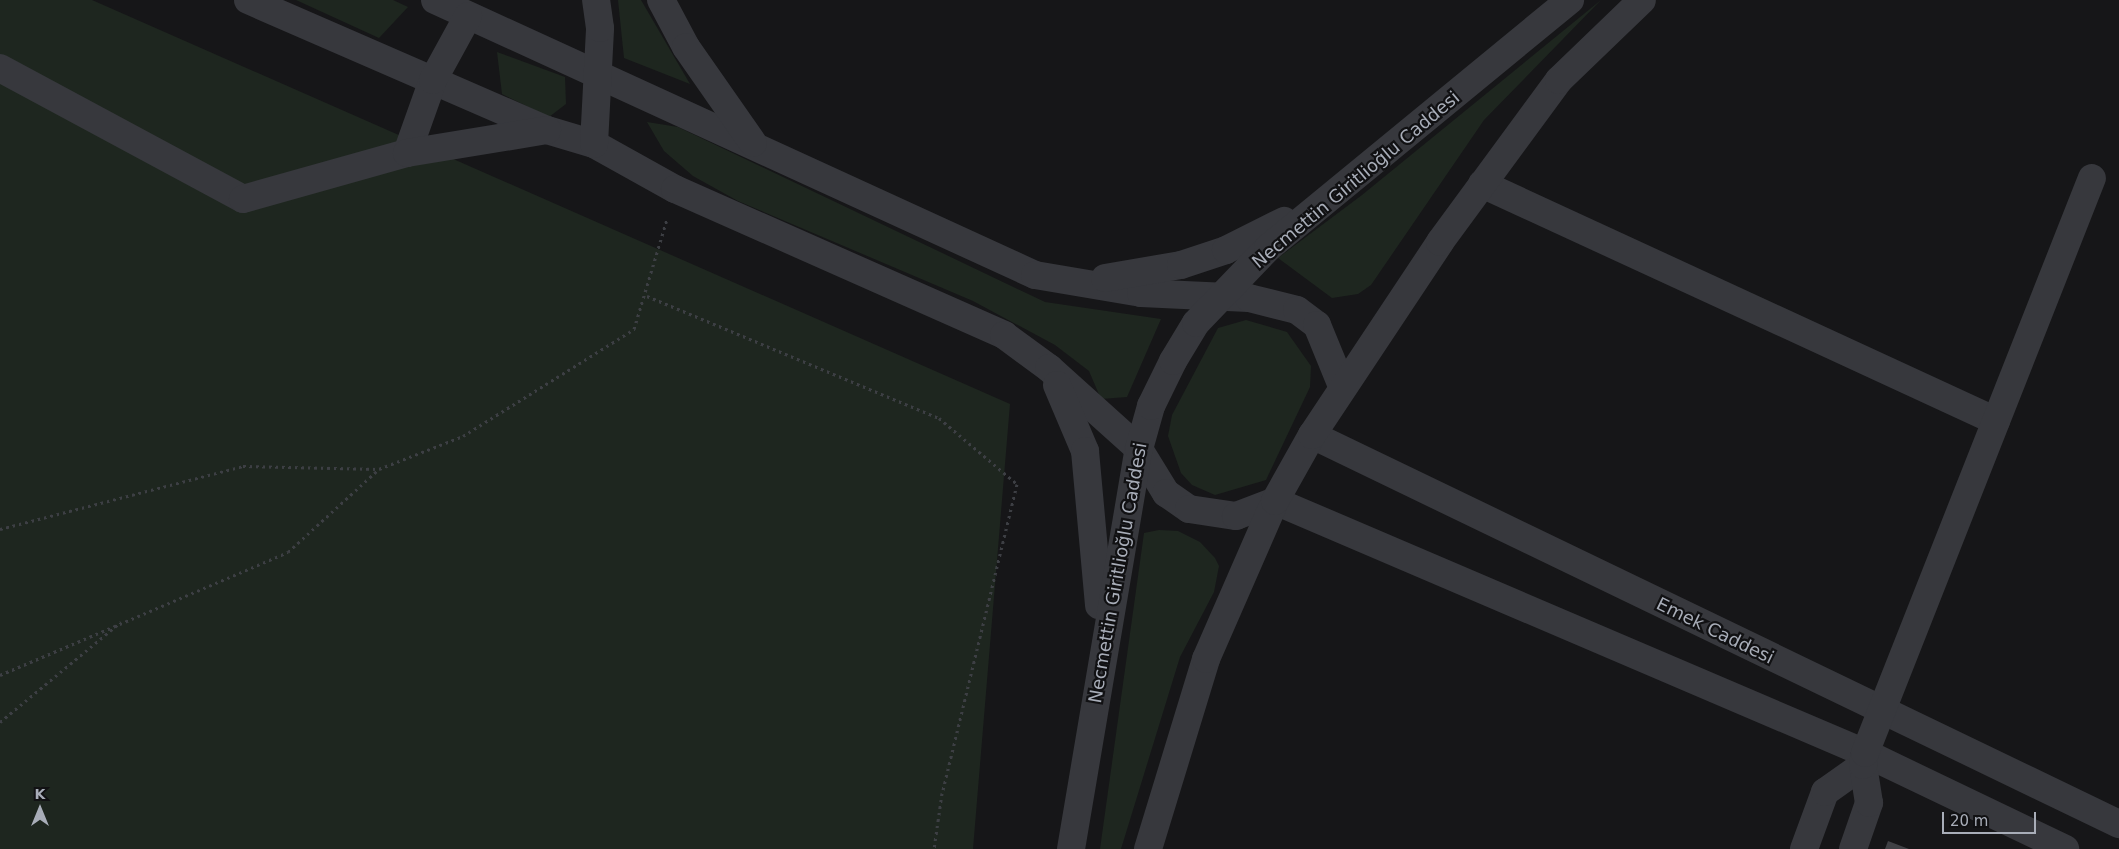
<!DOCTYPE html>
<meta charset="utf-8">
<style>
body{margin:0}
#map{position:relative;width:2119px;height:849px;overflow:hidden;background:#161618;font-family:"DejaVu Sans",sans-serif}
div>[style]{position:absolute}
.green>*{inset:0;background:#1e261f}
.building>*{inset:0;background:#404145}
.path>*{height:3px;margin-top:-1.5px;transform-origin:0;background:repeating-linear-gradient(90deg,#3d3f44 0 2.5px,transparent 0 6.5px)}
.minor>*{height:28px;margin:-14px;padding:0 14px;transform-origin:14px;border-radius:14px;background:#37383d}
span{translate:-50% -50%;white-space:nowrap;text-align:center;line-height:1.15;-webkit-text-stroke:4.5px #111113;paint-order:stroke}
.street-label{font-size:18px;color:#a8adb8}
.north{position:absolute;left:15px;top:784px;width:50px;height:50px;-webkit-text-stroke:4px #111113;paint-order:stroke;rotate:0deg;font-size:14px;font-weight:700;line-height:20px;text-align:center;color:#a8adb8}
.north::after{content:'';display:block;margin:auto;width:18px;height:22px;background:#a8adb8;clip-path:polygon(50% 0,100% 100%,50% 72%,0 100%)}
.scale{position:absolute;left:1942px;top:812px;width:94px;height:22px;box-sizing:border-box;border:2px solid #a8adb8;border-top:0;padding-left:6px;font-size:15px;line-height:18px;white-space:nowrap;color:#a8adb8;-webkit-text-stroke:4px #111113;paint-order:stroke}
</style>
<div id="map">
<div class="green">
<div style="clip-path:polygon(0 0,92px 0,1010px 404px,973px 849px,0 849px)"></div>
<div style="clip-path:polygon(296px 0,393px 0,408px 7px,379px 38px)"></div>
<div style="clip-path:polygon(618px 0,641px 0,690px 84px,624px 58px)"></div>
<div style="clip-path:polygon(1601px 0,1484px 120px,1371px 285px,1358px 294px,1332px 298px,1278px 258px,1362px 195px)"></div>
<div style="clip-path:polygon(497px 52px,565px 77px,566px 104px,549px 117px,502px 94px)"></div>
<div style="clip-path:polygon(647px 122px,678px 127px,1045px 302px,1161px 319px,1127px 397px,1101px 399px,1089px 371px,1055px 345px,973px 301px,738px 201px,693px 176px,664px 151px)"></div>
<div style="clip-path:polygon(1246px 320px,1287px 332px,1311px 366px,1310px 387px,1266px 480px,1215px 495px,1192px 485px,1181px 473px,1168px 436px,1172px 415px,1218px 328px)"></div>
<div style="clip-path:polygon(1159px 530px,1178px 531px,1200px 542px,1215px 558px,1219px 566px,1214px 592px,1180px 657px,1121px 849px,1100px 849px,1144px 533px)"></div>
</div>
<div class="building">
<div style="clip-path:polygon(1888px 841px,1909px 849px,1885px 849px)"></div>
</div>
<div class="path">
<div style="left:647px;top:296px;width:316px;rotate:22.7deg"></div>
<div style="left:939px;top:418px;width:102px;rotate:40.2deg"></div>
<div style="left:1017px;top:484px;width:318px;rotate:103.6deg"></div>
<div style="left:942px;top:793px;width:57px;rotate:98.1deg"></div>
<div style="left:0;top:529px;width:251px;rotate:-14.5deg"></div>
<div style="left:243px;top:466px;width:135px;rotate:1.3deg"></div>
<div style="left:0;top:675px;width:313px;rotate:-23.1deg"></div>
<div style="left:288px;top:552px;width:123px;rotate:-42.4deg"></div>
<div style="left:379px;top:469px;width:90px;rotate:-21.4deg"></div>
<div style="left:463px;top:436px;width:202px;rotate:-32deg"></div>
<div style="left:634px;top:329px;width:115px;rotate:-73.3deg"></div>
<div style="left:0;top:722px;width:157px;rotate:-39.6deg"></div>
</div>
<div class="minor">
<div style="left:248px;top:0;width:326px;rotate:23.5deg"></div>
<div style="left:547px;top:130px;width:49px;rotate:16.6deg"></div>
<div style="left:594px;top:144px;width:93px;rotate:29.1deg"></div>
<div style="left:675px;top:189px;width:360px;rotate:23.9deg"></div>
<div style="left:1004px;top:335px;width:56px;rotate:36.3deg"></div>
<div style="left:1049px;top:368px;width:121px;rotate:42deg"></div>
<div style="left:1139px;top:449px;width:52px;rotate:58.5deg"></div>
<div style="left:1166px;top:493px;width:28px;rotate:35deg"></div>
<div style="left:1189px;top:509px;width:48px;rotate:8.5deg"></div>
<div style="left:1236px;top:516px;width:42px;rotate:-21deg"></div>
<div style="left:435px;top:0;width:660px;rotate:24.62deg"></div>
<div style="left:1035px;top:275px;width:108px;rotate:9.6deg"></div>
<div style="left:1141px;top:293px;width:108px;rotate:2.7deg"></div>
<div style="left:1249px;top:298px;width:49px;rotate:14deg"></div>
<div style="left:1297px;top:310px;width:25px;rotate:37deg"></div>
<div style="left:1317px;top:325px;width:66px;rotate:67.7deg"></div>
<div style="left:661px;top:0;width:53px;rotate:62deg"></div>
<div style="left:686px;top:47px;width:117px;rotate:55.1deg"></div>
<div style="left:0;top:68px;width:276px;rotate:28.3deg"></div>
<div style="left:243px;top:199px;width:170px;rotate:-15.7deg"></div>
<div style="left:407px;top:153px;width:77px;rotate:-70.4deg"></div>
<div style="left:433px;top:80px;width:73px;rotate:-61.3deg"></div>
<div style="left:594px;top:144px;width:116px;rotate:-87deg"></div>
<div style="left:600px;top:28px;width:28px;rotate:-98deg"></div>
<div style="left:407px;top:153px;width:142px;rotate:-9.3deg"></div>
<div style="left:1482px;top:184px;width:566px;rotate:24.75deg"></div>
<div style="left:1105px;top:278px;width:77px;rotate:-9.7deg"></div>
<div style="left:1181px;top:265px;width:47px;rotate:-18.4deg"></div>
<div style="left:1226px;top:250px;width:65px;rotate:-26.6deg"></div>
<div style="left:1057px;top:385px;width:72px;rotate:67deg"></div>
<div style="left:1085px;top:451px;width:155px;rotate:84.8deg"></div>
<div style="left:1312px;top:435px;width:896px;rotate:25.74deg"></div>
<div style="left:1275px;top:501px;width:642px;rotate:23.13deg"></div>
<div style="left:1865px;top:753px;width:222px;rotate:25.6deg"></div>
<div style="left:1071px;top:849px;width:406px;rotate:-80.4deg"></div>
<div style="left:1139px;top:449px;width:45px;rotate:-74.4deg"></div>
<div style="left:1151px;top:406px;width:50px;rotate:-63.9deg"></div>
<div style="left:1173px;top:361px;width:44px;rotate:-58.8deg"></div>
<div style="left:1196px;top:323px;width:104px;rotate:-46.2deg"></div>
<div style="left:1268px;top:248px;width:391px;rotate:-39.4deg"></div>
<div style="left:1148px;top:849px;width:199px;rotate:-73deg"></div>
<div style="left:1206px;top:659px;width:172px;rotate:-66.4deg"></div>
<div style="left:1275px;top:501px;width:76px;rotate:-60.7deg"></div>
<div style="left:1312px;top:435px;width:232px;rotate:-56.4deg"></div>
<div style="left:1440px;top:242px;width:201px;rotate:-53.7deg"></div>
<div style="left:1559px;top:80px;width:115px;rotate:-43.9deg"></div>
<div style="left:1804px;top:849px;width:61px;rotate:-69.8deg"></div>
<div style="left:1825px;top:792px;width:47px;rotate:-35.4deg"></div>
<div style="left:1853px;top:849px;width:49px;rotate:-70.8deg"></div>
<div style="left:1869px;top:803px;width:38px;rotate:-99deg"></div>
<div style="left:1863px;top:765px;width:12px;rotate:-81deg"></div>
<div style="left:1865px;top:753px;width:618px;rotate:-68.46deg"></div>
</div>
<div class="street-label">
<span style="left:1356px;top:180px;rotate:-40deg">Necmettin Giritlioğlu Caddesi</span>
<span style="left:1118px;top:573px;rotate:-80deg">Necmettin Giritlioğlu Caddesi</span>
<span style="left:1715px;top:631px;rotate:26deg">Emek Caddesi</span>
</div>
<div class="north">K</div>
<div class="scale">20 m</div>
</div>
